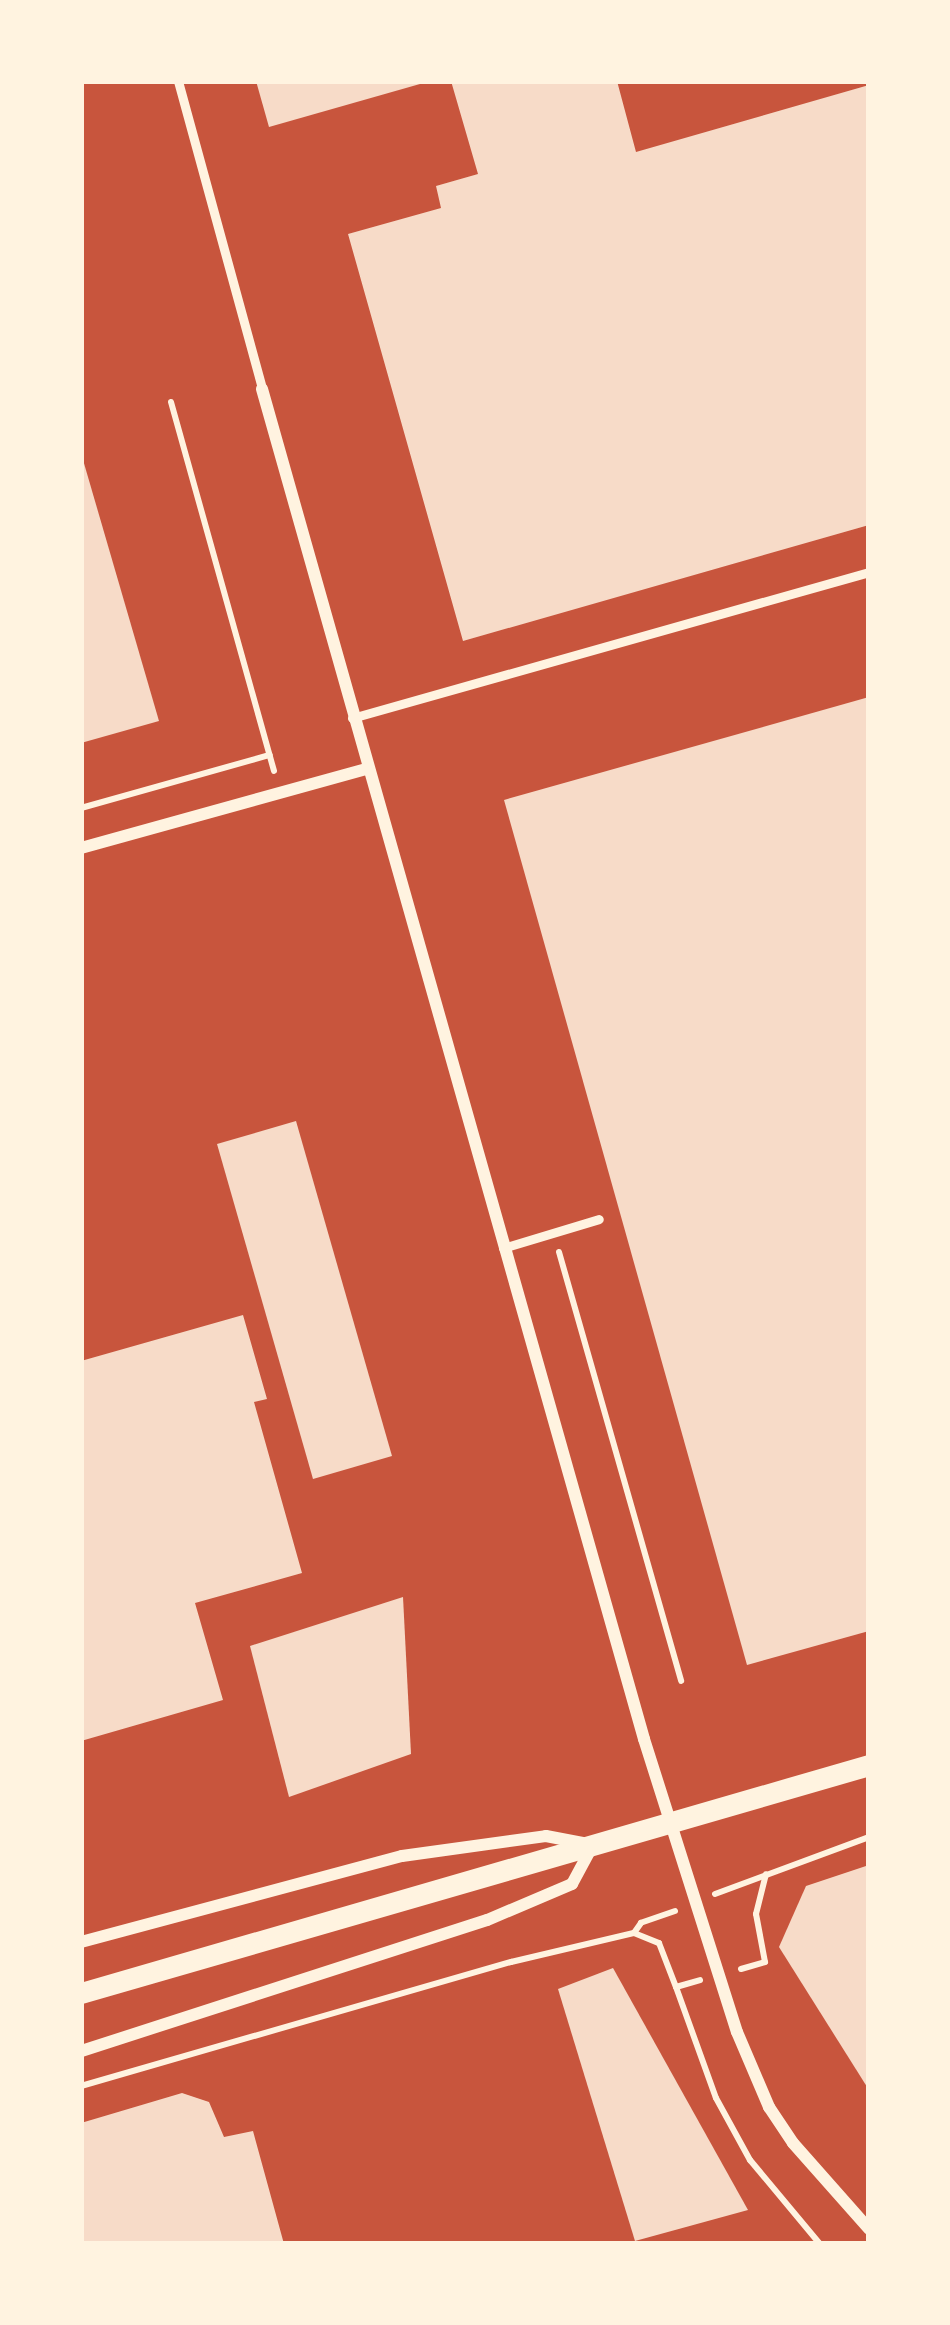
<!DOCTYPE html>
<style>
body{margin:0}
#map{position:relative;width:950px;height:2325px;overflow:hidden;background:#c8553d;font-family:"Sofia Sans Condensed",sans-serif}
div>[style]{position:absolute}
.building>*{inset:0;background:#f7dbc8}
.path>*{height:6px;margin:-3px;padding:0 3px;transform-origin:3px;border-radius:3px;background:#fff3e0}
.service>*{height:9px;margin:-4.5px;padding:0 4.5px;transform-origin:4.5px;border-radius:4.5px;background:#fff3e0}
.minor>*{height:12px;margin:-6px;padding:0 6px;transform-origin:6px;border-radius:6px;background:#fff3e0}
.tertiary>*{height:21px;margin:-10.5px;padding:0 10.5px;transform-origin:10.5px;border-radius:10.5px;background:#fff3e0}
span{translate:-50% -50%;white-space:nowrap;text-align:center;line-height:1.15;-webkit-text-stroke:10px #fff3e0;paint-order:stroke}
.frame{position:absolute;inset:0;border:84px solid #fff3e0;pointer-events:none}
</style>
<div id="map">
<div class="building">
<div style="clip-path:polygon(256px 81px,426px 81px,427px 82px,269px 127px)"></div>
<div style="clip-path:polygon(451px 81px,617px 81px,636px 152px,869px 85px,869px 525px,463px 641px,348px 234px,441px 208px,436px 186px,478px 174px)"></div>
<div style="clip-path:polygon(81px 453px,159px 721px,81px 743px)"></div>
<div style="clip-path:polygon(869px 697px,869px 1631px,747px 1665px,504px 800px)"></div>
<div style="clip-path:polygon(296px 1121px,392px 1456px,313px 1479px,217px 1144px)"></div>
<div style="clip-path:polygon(243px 1315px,267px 1399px,254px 1402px,302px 1573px,195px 1603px,223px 1700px,81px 1741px,81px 1361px)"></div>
<div style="clip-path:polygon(403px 1597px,411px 1754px,289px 1797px,250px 1646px)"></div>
<div style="clip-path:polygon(869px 1865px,869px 2090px,779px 1947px,806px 1886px)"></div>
<div style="clip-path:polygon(613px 1968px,748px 2210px,635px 2241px,558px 1989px)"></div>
<div style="clip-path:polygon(182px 2093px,209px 2102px,224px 2137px,253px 2131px,284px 2244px,81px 2244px,81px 2123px)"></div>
</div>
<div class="path">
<div style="left:171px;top:402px;width:383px;rotate:74.4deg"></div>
<div style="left:81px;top:808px;width:196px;rotate:-15.7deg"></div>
<div style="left:559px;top:1252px;width:446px;rotate:74.1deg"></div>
<div style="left:715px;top:1894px;width:164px;rotate:-20.3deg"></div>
<div style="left:675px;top:1911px;width:36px;rotate:161deg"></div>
<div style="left:641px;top:1923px;width:12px;rotate:125deg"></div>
<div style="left:634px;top:1933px;width:27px;rotate:22deg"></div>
<div style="left:659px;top:1943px;width:47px;rotate:68.9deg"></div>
<div style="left:676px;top:1987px;width:25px;rotate:-16deg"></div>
<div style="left:741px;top:1969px;width:25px;rotate:-16deg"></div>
<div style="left:765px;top:1962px;width:49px;rotate:-100.6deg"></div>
<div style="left:756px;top:1914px;width:41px;rotate:-76deg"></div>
<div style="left:676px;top:1987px;width:118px;rotate:70.2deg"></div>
<div style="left:716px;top:2098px;width:71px;rotate:61.3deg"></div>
<div style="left:750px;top:2160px;width:109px;rotate:50.2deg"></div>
<div style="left:81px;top:2086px;width:448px;rotate:-16.1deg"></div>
<div style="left:511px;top:1962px;width:126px;rotate:-13.3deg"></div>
</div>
<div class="service">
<div style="left:178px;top:81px;width:319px;rotate:74.7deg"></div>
<div style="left:352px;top:718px;width:537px;rotate:-15.77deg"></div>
<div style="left:503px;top:1248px;width:100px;rotate:-16.8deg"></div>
</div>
<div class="minor">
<div style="left:262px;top:389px;width:1403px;rotate:74.2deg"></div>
<div style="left:644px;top:1739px;width:307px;rotate:72.4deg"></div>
<div style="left:737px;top:2032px;width:82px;rotate:66.9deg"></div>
<div style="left:769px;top:2107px;width:43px;rotate:56.3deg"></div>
<div style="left:793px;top:2143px;width:115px;rotate:48.5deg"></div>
<div style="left:81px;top:848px;width:295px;rotate:-15.5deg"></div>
<div style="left:81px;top:1942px;width:332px;rotate:-15deg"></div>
<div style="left:402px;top:1856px;width:145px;rotate:-7.9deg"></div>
<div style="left:546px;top:1836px;width:48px;rotate:10.8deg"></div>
<div style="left:593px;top:1845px;width:44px;rotate:118.3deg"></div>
<div style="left:572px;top:1884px;width:92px;rotate:157deg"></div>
<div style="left:487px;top:1920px;width:427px;rotate:162.1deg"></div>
</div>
<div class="tertiary">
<div style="left:81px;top:1993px;width:820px;rotate:-16.14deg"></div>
</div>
<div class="frame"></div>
</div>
